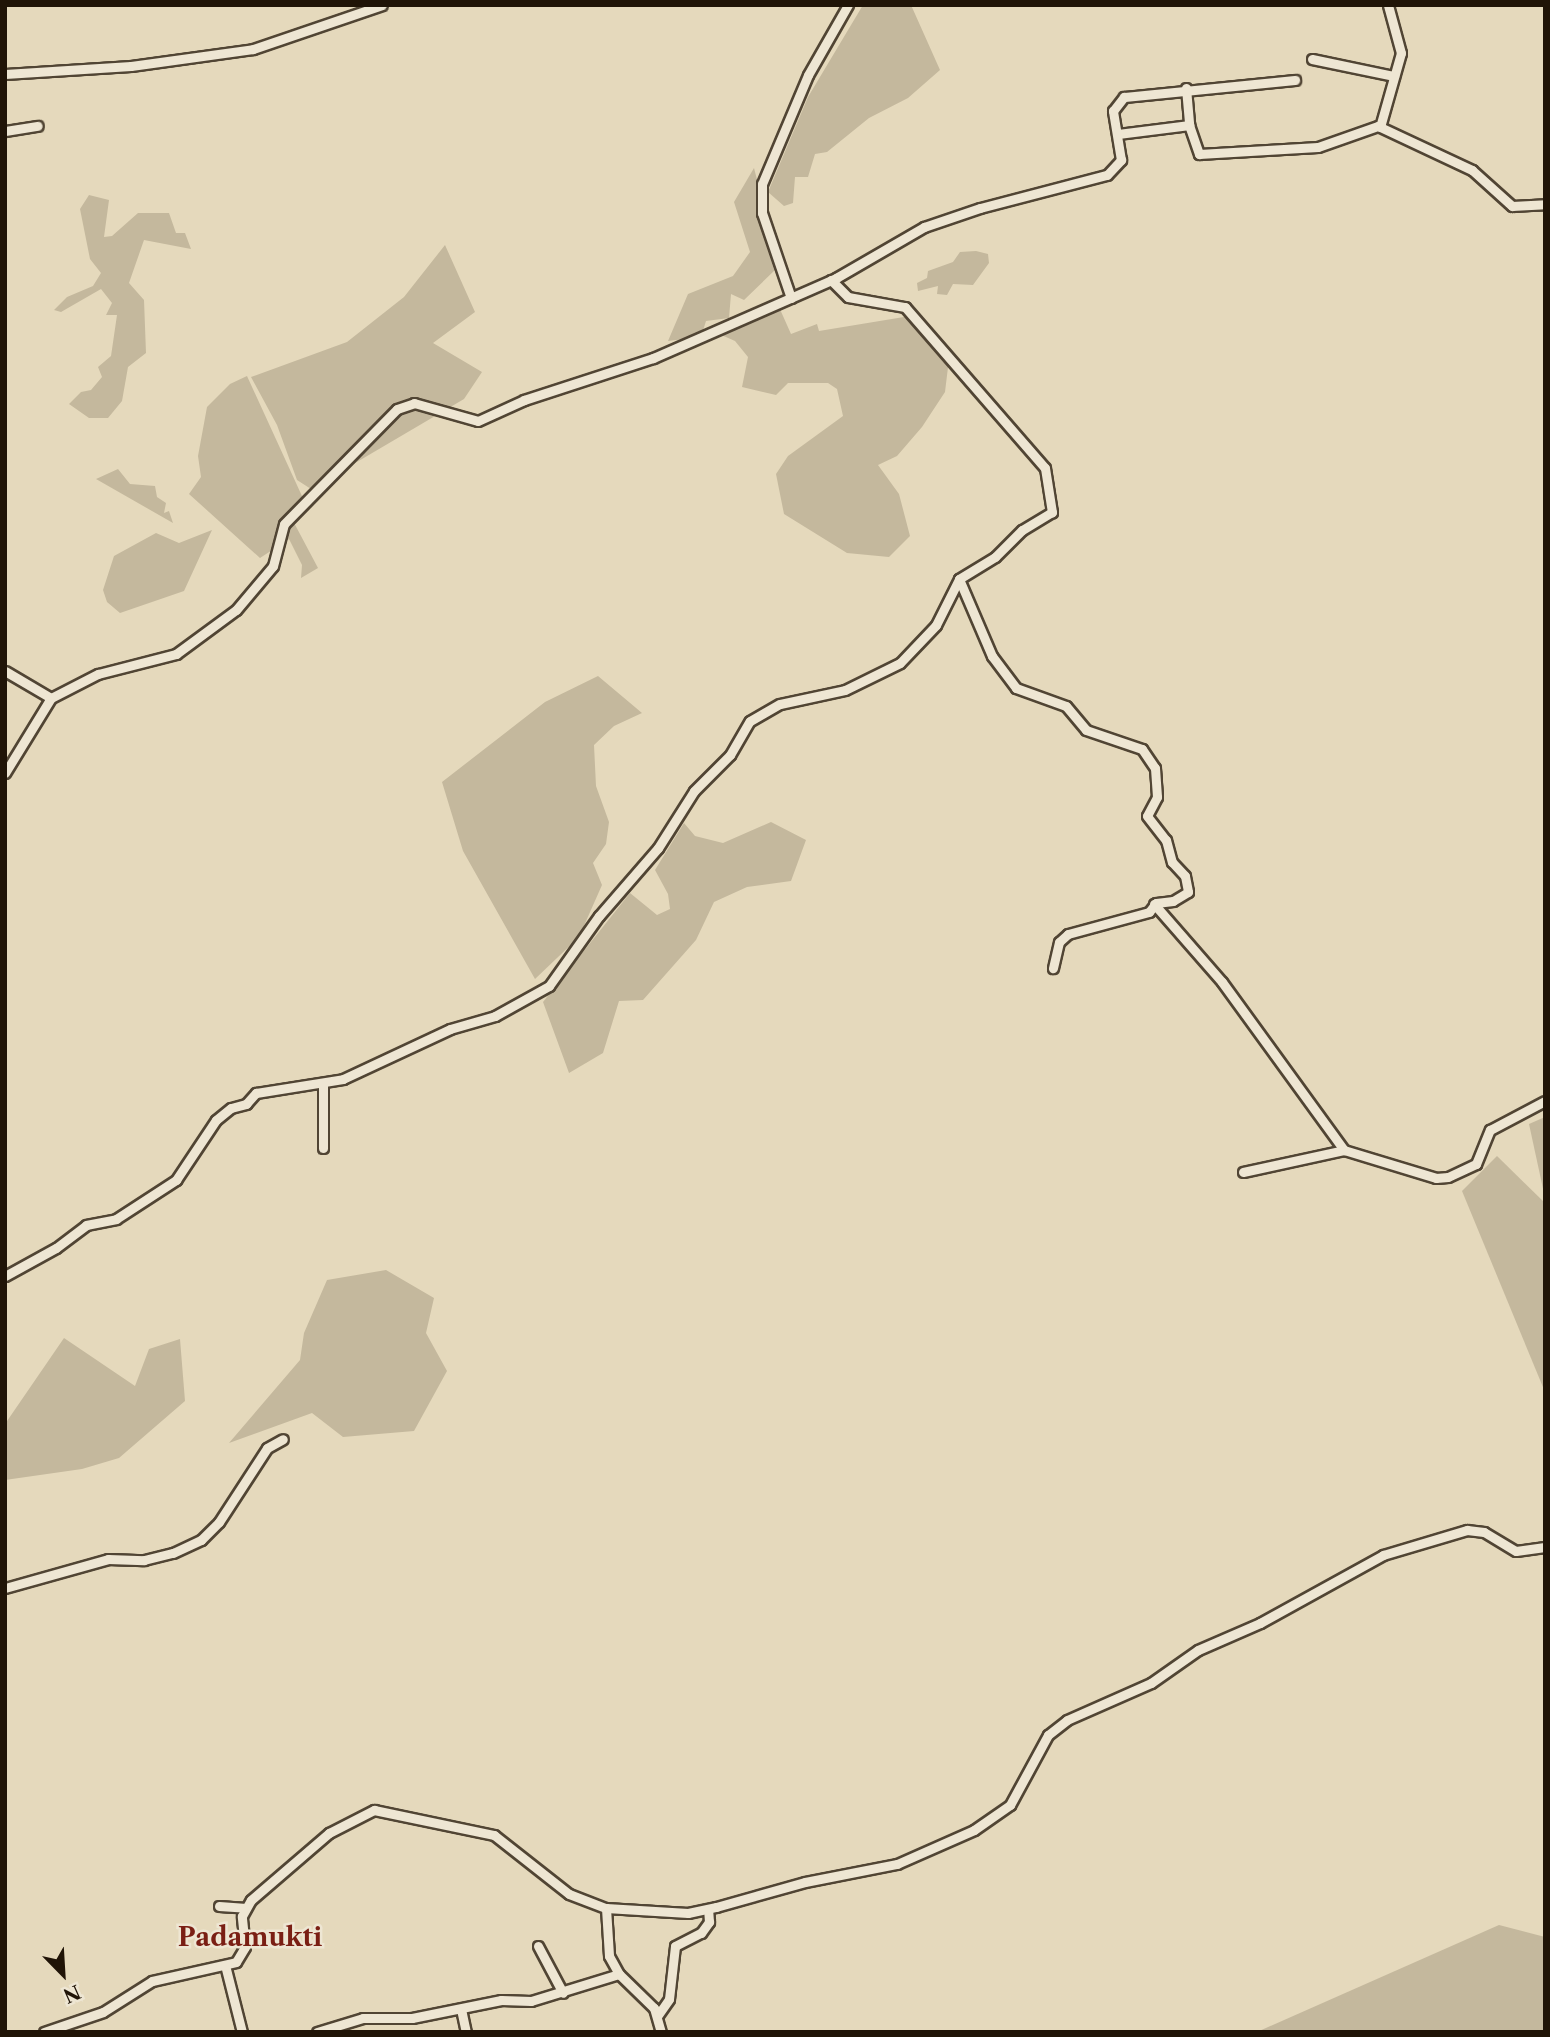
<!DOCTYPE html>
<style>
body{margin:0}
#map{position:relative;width:1550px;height:2037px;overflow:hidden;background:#e5d9bc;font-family:"Libre Caslon Text",serif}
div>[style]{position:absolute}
.green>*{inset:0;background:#c4b89d}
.roads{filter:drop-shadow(2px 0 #514534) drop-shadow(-2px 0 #514534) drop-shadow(0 2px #514534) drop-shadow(0 -2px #514534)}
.minor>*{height:9px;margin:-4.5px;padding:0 4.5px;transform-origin:4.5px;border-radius:4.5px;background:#eee6d3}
span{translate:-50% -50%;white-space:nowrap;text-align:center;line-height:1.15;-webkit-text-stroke:5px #eee6d3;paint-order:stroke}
.quarter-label{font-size:26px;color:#7a1f14;font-weight:700}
.frame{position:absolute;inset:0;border:7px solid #201407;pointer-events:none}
.north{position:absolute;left:28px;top:1939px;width:70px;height:70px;-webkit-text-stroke:5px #eee6d3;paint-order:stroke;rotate:156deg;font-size:19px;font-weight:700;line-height:28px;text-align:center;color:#201407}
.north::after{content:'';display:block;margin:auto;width:24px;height:32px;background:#201407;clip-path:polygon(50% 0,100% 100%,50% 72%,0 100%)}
</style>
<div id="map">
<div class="green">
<div style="clip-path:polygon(863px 5px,911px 5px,940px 70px,908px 98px,869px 118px,827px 152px,815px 154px,808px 177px,795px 177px,793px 203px,784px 206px,768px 192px,808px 97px)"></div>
<div style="clip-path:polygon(754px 168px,775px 249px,775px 270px,744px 300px,731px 294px,729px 318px,706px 321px,701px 337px,668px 341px,688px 294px,733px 276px,750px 252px,734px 202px)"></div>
<div style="clip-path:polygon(89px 195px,109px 200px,104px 237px,112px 236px,138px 213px,169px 213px,176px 233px,185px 233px,191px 249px,144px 240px,129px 283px,144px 300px,146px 353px,128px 367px,122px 401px,108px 418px,89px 418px,69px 404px,81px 392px,91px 390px,102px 377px,98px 367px,111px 356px,117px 315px,106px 315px,112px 303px,101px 289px,61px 312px,54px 310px,67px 297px,93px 286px,101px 273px,90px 259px,80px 209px)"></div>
<div style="clip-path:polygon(445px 245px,475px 312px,433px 343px,482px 372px,464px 399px,311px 489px,297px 480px,277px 425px,251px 377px,347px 342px,404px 297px)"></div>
<div style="clip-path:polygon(976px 251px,988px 254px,989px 263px,973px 285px,953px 284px,947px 295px,937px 294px,938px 286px,918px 291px,917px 283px,927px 278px,928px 271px,953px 262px,960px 252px)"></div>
<div style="clip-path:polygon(779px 307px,791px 334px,817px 324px,819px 331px,910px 316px,949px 359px,945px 392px,922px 427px,897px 456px,878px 465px,899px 494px,910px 536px,889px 557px,847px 553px,784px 514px,776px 474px,788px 456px,843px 416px,837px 389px,828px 383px,788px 383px,776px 395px,742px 387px,748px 357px,735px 341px,717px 333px)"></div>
<div style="clip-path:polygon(247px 376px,307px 507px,292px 519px,318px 568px,301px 578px,302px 565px,289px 539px,260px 558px,189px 494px,201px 477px,198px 456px,207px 407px,230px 384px)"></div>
<div style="clip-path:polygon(118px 469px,130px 484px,155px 486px,157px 497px,166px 503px,164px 513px,169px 511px,173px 523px,96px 479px)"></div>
<div style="clip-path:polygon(212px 530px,184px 591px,120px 613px,107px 602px,103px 590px,114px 556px,156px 533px,179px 543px)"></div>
<div style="clip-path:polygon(598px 676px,642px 713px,614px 726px,594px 745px,596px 786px,609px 822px,606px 844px,593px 863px,602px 885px,579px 937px,535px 979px,463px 851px,442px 782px,545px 702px)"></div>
<div style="clip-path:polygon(771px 822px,806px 840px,791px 881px,747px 887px,714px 902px,696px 940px,643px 1000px,619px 1001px,603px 1053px,569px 1073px,543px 1002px,630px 893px,657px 915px,670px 909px,668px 894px,655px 870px,684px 823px,695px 836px,723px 843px)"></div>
<div style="clip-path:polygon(1545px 1117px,1545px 1198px,1529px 1124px)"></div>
<div style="clip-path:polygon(1497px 1156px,1545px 1203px,1545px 1392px,1462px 1191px)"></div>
<div style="clip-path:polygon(386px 1270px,434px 1298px,426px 1333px,447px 1371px,414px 1431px,343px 1437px,312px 1413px,229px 1443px,300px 1360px,304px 1333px,327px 1280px)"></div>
<div style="clip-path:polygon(64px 1338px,135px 1386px,149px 1349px,180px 1339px,185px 1401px,119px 1458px,82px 1469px,5px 1480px,5px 1424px)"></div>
<div style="clip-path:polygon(1499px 1925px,1545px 1937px,1545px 2032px,1257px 2032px)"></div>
</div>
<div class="roads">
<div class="minor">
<div style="left:1312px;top:59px;width:84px;rotate:11.7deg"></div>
<div style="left:5px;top:74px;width:126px;rotate:-3.6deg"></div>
<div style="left:131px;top:66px;width:123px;rotate:-7.9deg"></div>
<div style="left:253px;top:49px;width:136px;rotate:-18.8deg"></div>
<div style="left:1186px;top:88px;width:37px;rotate:85deg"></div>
<div style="left:1380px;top:127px;width:77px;rotate:-74.2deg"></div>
<div style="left:1401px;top:53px;width:50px;rotate:-105.2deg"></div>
<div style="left:5px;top:131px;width:33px;rotate:-9deg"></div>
<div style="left:1118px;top:134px;width:72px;rotate:-7.2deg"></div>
<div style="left:1189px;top:125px;width:31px;rotate:71deg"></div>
<div style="left:1199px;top:154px;width:119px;rotate:-3.4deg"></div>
<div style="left:1318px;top:147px;width:64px;rotate:-19.3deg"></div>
<div style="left:1378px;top:126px;width:104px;rotate:25.1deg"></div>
<div style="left:1472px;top:170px;width:54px;rotate:42deg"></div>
<div style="left:1512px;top:206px;width:33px;rotate:-3deg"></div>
<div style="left:831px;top:280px;width:24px;rotate:45deg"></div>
<div style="left:848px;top:297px;width:58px;rotate:10deg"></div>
<div style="left:905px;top:307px;width:213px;rotate:49deg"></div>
<div style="left:1045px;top:468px;width:45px;rotate:81deg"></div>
<div style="left:1052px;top:512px;width:35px;rotate:149deg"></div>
<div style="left:1022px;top:530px;width:38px;rotate:135deg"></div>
<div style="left:995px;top:557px;width:42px;rotate:148.6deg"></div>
<div style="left:959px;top:579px;width:84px;rotate:66.8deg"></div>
<div style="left:992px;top:656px;width:40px;rotate:53deg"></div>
<div style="left:1016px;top:688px;width:53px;rotate:19.8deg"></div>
<div style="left:1066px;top:706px;width:31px;rotate:50deg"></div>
<div style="left:1086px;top:730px;width:59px;rotate:18.7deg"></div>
<div style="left:1142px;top:749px;width:23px;rotate:56deg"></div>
<div style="left:1155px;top:768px;width:29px;rotate:86deg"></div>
<div style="left:1157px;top:797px;width:21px;rotate:118deg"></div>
<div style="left:1147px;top:816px;width:31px;rotate:52deg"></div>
<div style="left:1166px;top:840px;width:23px;rotate:75deg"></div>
<div style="left:1172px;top:862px;width:19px;rotate:47deg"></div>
<div style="left:1185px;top:876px;width:16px;rotate:79deg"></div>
<div style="left:1188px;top:892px;width:17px;rotate:149deg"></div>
<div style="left:1173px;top:901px;width:17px;rotate:173deg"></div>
<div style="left:1156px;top:903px;width:11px;rotate:128deg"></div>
<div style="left:1149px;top:912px;width:84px;rotate:164.8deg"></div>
<div style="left:1068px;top:934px;width:12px;rotate:138deg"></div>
<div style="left:1059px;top:942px;width:27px;rotate:103deg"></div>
<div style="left:791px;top:298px;width:90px;rotate:-108.8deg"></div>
<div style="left:762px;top:213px;width:29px;rotate:-90deg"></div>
<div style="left:762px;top:184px;width:118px;rotate:-67.1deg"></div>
<div style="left:808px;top:75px;width:81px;rotate:-60.3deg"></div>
<div style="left:5px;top:671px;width:53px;rotate:30.4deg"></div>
<div style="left:5px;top:773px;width:88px;rotate:-58.5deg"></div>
<div style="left:51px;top:698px;width:53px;rotate:-27.1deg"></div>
<div style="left:98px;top:674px;width:81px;rotate:-14.4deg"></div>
<div style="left:176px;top:654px;width:74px;rotate:-36.3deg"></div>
<div style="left:236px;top:610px;width:57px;rotate:-49.9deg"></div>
<div style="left:273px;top:566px;width:43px;rotate:-75.3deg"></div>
<div style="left:284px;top:524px;width:161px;rotate:-45.5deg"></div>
<div style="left:397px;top:409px;width:18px;rotate:-19deg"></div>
<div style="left:414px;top:403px;width:66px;rotate:15.7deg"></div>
<div style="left:478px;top:421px;width:51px;rotate:-24.5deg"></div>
<div style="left:524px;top:400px;width:136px;rotate:-18deg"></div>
<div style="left:653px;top:358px;width:200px;rotate:-23.6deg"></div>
<div style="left:836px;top:278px;width:102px;rotate:-30.1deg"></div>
<div style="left:924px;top:227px;width:59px;rotate:-18.7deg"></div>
<div style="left:980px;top:208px;width:131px;rotate:-14.6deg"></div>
<div style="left:1107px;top:175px;width:21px;rotate:-47deg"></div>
<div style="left:1121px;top:160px;width:50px;rotate:-99.3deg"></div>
<div style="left:1113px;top:111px;width:18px;rotate:-52deg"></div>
<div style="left:1124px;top:97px;width:172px;rotate:-5.7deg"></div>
<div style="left:1154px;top:904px;width:103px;rotate:48.9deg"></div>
<div style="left:1222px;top:982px;width:208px;rotate:54deg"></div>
<div style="left:323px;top:1148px;width:64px;rotate:-90deg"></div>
<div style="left:1243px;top:1172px;width:103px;rotate:-12.3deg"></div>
<div style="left:1344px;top:1150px;width:96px;rotate:16.9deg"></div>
<div style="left:1436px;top:1178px;width:12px;rotate:-5deg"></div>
<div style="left:1448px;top:1177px;width:31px;rotate:-25deg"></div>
<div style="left:1476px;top:1164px;width:37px;rotate:-68deg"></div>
<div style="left:1490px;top:1130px;width:62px;rotate:-27.8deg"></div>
<div style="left:5px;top:1276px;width:58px;rotate:-28.8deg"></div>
<div style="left:56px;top:1248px;width:38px;rotate:-37deg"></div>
<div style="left:86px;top:1225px;width:31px;rotate:-11deg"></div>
<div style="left:116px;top:1219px;width:72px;rotate:-33deg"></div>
<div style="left:176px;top:1180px;width:72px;rotate:-56.3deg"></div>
<div style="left:216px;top:1120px;width:19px;rotate:-39deg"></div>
<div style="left:231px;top:1108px;width:16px;rotate:-15deg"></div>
<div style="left:246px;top:1104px;width:15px;rotate:-48deg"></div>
<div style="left:256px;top:1093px;width:88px;rotate:-9.1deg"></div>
<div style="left:343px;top:1079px;width:118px;rotate:-25deg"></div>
<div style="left:450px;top:1029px;width:47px;rotate:-16.1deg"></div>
<div style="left:495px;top:1016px;width:62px;rotate:-29.1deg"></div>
<div style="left:549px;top:986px;width:86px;rotate:-54.5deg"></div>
<div style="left:599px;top:916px;width:90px;rotate:-49.1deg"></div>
<div style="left:658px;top:848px;width:67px;rotate:-57.7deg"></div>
<div style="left:694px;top:791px;width:51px;rotate:-45deg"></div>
<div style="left:730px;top:755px;width:39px;rotate:-60deg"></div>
<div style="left:750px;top:721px;width:34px;rotate:-30deg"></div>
<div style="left:780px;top:704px;width:66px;rotate:-12.2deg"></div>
<div style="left:845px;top:690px;width:61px;rotate:-26.1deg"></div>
<div style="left:900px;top:663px;width:52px;rotate:-46.5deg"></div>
<div style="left:936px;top:625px;width:51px;rotate:-63.4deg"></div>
<div style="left:5px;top:1588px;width:107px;rotate:-15.7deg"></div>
<div style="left:108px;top:1559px;width:36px;rotate:2deg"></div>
<div style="left:144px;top:1560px;width:30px;rotate:-14deg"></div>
<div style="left:173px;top:1553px;width:31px;rotate:-25deg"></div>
<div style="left:201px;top:1540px;width:25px;rotate:-45deg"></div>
<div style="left:219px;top:1522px;width:88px;rotate:-57deg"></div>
<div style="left:267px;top:1448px;width:18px;rotate:-29deg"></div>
<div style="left:219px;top:1906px;width:27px;rotate:4deg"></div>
<div style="left:606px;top:1908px;width:48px;rotate:86.4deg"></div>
<div style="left:609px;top:1956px;width:21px;rotate:61deg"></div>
<div style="left:619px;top:1974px;width:49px;rotate:44.2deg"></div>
<div style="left:654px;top:2008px;width:25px;rotate:74deg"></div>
<div style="left:538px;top:1946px;width:53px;rotate:62deg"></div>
<div style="left:225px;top:1965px;width:69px;rotate:75.8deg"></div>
<div style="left:461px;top:2009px;width:24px;rotate:78deg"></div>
<div style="left:658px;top:2015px;width:19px;rotate:-55deg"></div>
<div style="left:669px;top:1999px;width:53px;rotate:-83.5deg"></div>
<div style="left:675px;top:1946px;width:29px;rotate:-27deg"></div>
<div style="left:701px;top:1933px;width:14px;rotate:-54deg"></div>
<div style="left:709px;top:1922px;width:13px;rotate:-94deg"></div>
<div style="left:44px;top:2032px;width:62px;rotate:-18.7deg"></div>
<div style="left:103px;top:2012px;width:58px;rotate:-32.3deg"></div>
<div style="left:152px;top:1981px;width:86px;rotate:-12.7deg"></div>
<div style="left:236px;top:1962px;width:17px;rotate:-59deg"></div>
<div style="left:245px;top:1947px;width:31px;rotate:-96deg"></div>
<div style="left:242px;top:1916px;width:18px;rotate:-61deg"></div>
<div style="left:251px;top:1900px;width:103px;rotate:-40.7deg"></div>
<div style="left:329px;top:1833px;width:51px;rotate:-27.1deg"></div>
<div style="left:374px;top:1810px;width:123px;rotate:11.8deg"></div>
<div style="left:494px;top:1835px;width:95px;rotate:38.2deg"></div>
<div style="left:569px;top:1894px;width:40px;rotate:21deg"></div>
<div style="left:606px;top:1908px;width:82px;rotate:3.5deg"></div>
<div style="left:688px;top:1913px;width:29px;rotate:-12deg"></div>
<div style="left:716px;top:1907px;width:92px;rotate:-15.7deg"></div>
<div style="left:805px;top:1882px;width:94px;rotate:-11.1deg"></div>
<div style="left:897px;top:1864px;width:84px;rotate:-23.8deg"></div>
<div style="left:974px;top:1830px;width:44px;rotate:-34.8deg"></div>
<div style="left:1010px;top:1805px;width:80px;rotate:-61.5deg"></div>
<div style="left:1048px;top:1735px;width:24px;rotate:-38deg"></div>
<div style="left:1067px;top:1720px;width:92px;rotate:-23.8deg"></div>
<div style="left:1151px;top:1683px;width:57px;rotate:-35.1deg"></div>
<div style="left:1198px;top:1650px;width:68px;rotate:-23.5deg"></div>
<div style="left:1260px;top:1623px;width:141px;rotate:-28.9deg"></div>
<div style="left:1383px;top:1555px;width:88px;rotate:-16.6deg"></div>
<div style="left:1467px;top:1530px;width:17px;rotate:7deg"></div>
<div style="left:1484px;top:1532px;width:37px;rotate:31deg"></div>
<div style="left:1516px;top:1551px;width:29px;rotate:-8deg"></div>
<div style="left:317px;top:2032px;width:48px;rotate:-16.9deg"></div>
<div style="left:363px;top:2018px;width:49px"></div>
<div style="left:412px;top:2018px;width:91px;rotate:-11.4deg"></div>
<div style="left:501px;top:2000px;width:30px;rotate:2deg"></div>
<div style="left:531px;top:2001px;width:92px;rotate:-17.1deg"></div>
</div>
</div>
<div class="quarter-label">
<span style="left:250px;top:1938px">Padamukti</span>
</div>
<div class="frame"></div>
<div class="north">N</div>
</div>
